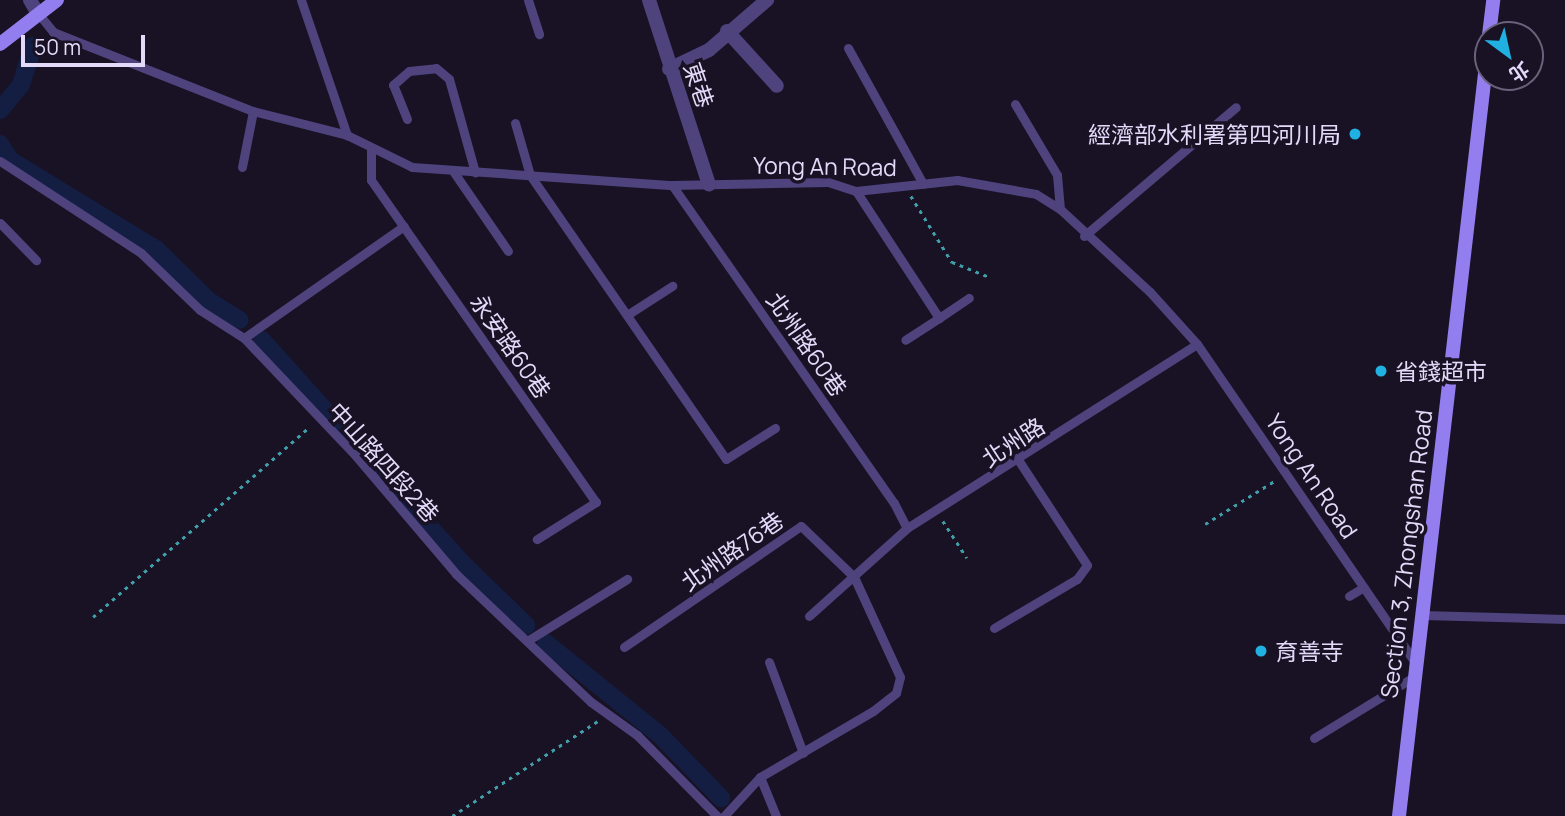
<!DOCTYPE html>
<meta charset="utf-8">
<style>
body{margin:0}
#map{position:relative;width:1565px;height:816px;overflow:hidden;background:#181224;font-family:Manrope,"Noto Sans TC",sans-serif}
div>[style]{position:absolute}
.canal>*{height:18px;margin:-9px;padding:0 9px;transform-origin:9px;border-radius:9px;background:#131e42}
.path>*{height:2.5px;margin-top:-1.25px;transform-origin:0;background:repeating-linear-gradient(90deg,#409fa9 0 3.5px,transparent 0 8.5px)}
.lane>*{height:9px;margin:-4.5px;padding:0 4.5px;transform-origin:4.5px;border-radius:4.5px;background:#4e437d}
.street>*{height:14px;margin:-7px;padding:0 7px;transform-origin:7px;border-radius:7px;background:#4e437d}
.secondary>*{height:14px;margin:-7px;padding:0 7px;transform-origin:7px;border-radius:7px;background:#927eee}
.dots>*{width:19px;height:19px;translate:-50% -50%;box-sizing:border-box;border:4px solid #181224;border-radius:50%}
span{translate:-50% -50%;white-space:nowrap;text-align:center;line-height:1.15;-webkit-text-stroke:7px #181224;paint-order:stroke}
.street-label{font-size:23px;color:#e3dafa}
.poi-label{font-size:23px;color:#e3dafa}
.right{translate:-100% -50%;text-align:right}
.left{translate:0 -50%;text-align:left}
.north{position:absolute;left:1474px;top:21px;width:70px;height:70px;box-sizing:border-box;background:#181224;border:2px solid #69627a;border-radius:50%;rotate:147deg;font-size:19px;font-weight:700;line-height:28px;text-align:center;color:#e3dafa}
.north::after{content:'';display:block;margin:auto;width:24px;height:32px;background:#20b0e1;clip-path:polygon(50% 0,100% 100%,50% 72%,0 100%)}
.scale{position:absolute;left:21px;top:35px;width:124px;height:32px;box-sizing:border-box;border:4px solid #e3dafa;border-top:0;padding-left:9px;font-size:21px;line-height:24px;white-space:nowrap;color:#e3dafa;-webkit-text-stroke:5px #181224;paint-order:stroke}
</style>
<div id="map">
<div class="canal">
<div style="left:0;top:110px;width:33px;rotate:-50deg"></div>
<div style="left:21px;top:85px;width:41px;rotate:-72.9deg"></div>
<div style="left:0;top:144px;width:19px;rotate:58deg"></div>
<div style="left:10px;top:160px;width:171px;rotate:31.4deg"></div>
<div style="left:156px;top:249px;width:74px;rotate:44.5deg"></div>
<div style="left:209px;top:301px;width:36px;rotate:32deg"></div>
<div style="left:262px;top:340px;width:298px;rotate:48.1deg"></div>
<div style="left:461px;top:562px;width:91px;rotate:44.1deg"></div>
<div style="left:546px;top:643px;width:146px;rotate:38.9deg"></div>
<div style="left:660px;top:735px;width:88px;rotate:45.9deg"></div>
</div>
<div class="path">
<div style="left:911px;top:196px;width:78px;rotate:58.2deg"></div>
<div style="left:952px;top:262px;width:40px;rotate:22deg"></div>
<div style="left:943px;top:521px;width:44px;rotate:57deg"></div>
<div style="left:1205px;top:524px;width:84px;rotate:-31.8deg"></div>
<div style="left:93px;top:617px;width:288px;rotate:-41.3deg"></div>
<div style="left:452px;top:816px;width:174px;rotate:-33.1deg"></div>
</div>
<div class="lane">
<div style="left:301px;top:0;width:143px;rotate:71.2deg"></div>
<div style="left:528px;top:0;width:36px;rotate:72deg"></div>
<div style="left:37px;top:12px;width:26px;rotate:51deg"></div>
<div style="left:53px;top:32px;width:215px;rotate:21.6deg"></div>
<div style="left:253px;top:111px;width:97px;rotate:14.3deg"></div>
<div style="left:347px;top:135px;width:72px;rotate:26.2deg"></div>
<div style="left:412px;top:167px;width:261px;rotate:4deg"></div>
<div style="left:672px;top:185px;width:156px;rotate:-1.1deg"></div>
<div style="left:828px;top:182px;width:29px;rotate:18deg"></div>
<div style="left:856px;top:191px;width:102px;rotate:-6.2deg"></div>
<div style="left:957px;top:180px;width:80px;rotate:10deg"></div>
<div style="left:1036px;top:194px;width:28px;rotate:32deg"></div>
<div style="left:1060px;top:209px;width:122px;rotate:42.7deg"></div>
<div style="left:1150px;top:292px;width:70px;rotate:47.9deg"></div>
<div style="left:1197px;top:344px;width:388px;rotate:55.6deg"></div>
<div style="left:848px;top:48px;width:155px;rotate:61.1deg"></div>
<div style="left:1015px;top:104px;width:82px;rotate:59.4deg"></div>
<div style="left:1057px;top:175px;width:34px;rotate:85deg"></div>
<div style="left:407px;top:119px;width:37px;rotate:-112deg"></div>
<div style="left:393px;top:85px;width:21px;rotate:-41deg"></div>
<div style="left:409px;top:71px;width:27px;rotate:-6deg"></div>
<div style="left:436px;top:68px;width:17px;rotate:40deg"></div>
<div style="left:449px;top:79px;width:97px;rotate:74.4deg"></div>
<div style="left:515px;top:123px;width:54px;rotate:73.9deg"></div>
<div style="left:530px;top:175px;width:345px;rotate:55.4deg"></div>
<div style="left:726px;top:459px;width:58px;rotate:-32.3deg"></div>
<div style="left:371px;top:150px;width:30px;rotate:90deg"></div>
<div style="left:371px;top:180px;width:393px;rotate:55.1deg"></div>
<div style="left:596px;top:502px;width:70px;rotate:147.9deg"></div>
<div style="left:0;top:161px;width:168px;rotate:33.1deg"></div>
<div style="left:141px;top:253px;width:82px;rotate:44deg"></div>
<div style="left:200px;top:310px;width:52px;rotate:32.5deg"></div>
<div style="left:244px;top:338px;width:163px;rotate:46.5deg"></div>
<div style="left:356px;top:456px;width:155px;rotate:49.7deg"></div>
<div style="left:456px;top:574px;width:186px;rotate:43.5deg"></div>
<div style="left:591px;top:702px;width:57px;rotate:35.7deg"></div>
<div style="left:637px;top:735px;width:114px;rotate:45.4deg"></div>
<div style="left:242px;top:167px;width:57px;rotate:-78.9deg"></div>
<div style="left:453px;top:171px;width:97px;rotate:55.5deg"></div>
<div style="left:672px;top:185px;width:388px;rotate:55.1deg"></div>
<div style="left:894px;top:503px;width:28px;rotate:63deg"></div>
<div style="left:856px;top:191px;width:152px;rotate:56.8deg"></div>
<div style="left:939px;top:318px;width:40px;rotate:147.1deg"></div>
<div style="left:0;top:223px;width:52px;rotate:45.8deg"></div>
<div style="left:1084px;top:236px;width:199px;rotate:-40.3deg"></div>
<div style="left:627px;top:315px;width:54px;rotate:-32.8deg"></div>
<div style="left:939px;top:318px;width:36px;rotate:-34deg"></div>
<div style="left:244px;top:338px;width:195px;rotate:-35deg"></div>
<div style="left:1349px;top:596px;width:17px;rotate:-31deg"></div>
<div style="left:1423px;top:615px;width:142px;rotate:1.6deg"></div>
<div style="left:809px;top:616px;width:132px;rotate:-41.9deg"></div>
<div style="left:907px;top:528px;width:343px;rotate:-32.4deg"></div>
<div style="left:994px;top:628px;width:96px;rotate:-30.6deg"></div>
<div style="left:1077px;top:579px;width:17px;rotate:-54deg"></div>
<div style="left:1087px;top:565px;width:124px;rotate:-123.2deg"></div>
<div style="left:527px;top:641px;width:118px;rotate:-31.8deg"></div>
<div style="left:624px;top:647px;width:214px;rotate:-34.4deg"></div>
<div style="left:801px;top:526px;width:74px;rotate:43.9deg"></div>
<div style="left:854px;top:577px;width:110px;rotate:65.3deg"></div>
<div style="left:900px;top:677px;width:16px;rotate:104deg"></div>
<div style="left:896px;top:693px;width:29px;rotate:142deg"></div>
<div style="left:873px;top:711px;width:131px;rotate:149.7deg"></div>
<div style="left:760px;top:777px;width:53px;rotate:132.7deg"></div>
<div style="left:769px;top:662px;width:97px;rotate:69.5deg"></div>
<div style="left:1314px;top:738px;width:119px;rotate:-31.5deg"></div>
<div style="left:760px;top:777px;width:42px;rotate:67.7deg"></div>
</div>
<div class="street">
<div style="left:30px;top:0;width:14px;rotate:60deg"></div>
<div style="left:649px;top:0;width:194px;rotate:72deg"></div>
<div style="left:727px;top:31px;width:74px;rotate:47.7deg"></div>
<div style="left:669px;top:69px;width:44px;rotate:-25.4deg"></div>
<div style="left:709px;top:50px;width:77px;rotate:-40.8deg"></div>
</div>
<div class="secondary">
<div style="left:1489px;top:35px;width:35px;rotate:-83deg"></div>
<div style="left:0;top:44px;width:72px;rotate:-37.7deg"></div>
<div style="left:1399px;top:816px;width:773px;rotate:-83.39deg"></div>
</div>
<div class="dots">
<div style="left:1355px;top:134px;background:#20b0e1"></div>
<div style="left:1381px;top:371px;background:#20b0e1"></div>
<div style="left:1261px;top:651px;background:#20b0e1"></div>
</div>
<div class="street-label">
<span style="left:699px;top:85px;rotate:71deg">東巷</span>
<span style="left:825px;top:166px;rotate:1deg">Yong An Road</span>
<span style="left:807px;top:344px;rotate:55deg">北州路60巷</span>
<span style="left:511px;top:346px;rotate:55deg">永安路60巷</span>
<span style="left:1013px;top:442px;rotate:-33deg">北州路</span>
<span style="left:384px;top:462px;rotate:48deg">中山路四段2巷</span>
<span style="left:1312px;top:476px;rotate:56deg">Yong An Road</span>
<span style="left:732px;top:551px;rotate:-35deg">北州路76巷</span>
<span style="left:1406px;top:554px;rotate:-83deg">Section 3, Zhongshan Road</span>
</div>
<div class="poi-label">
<span class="right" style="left:1341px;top:134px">經濟部水利署第四河川局</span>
<span class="left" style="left:1395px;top:371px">省錢超市</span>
<span class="left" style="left:1275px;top:651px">育善寺</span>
</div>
<div class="north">北</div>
<div class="scale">50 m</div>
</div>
